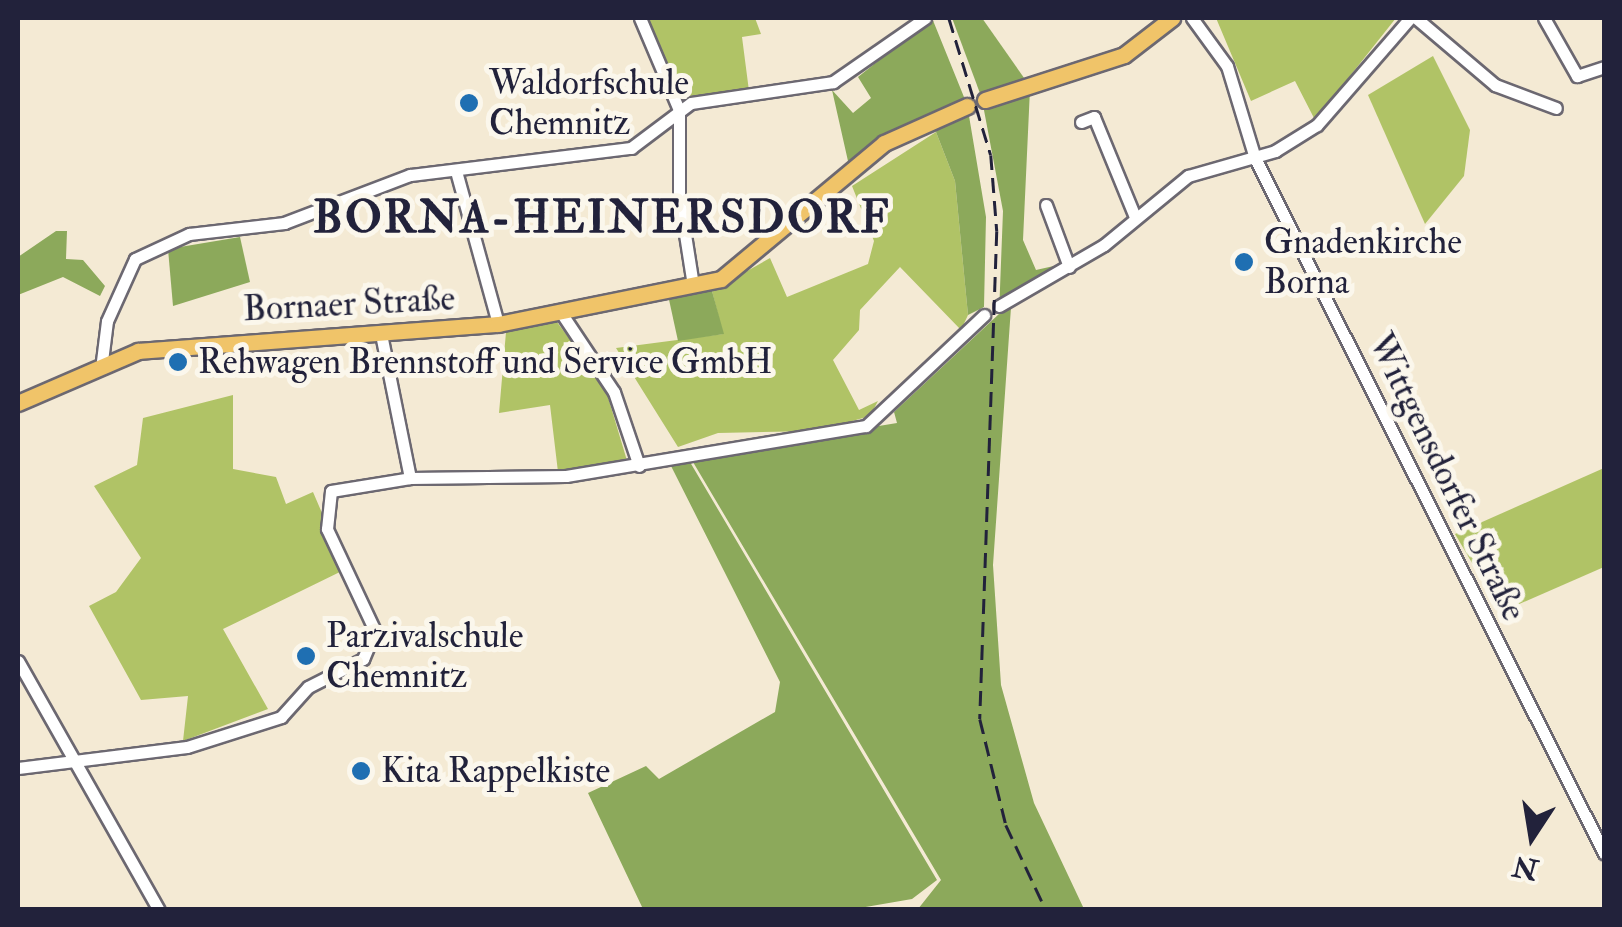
<!DOCTYPE html>
<meta charset="utf-8">
<style>
body{margin:0}
#map{position:relative;width:1622px;height:927px;overflow:hidden;background:#f4ead4;font-family:"IM FELL Double Pica",serif}
div>[style]{position:absolute}
.green>*{inset:0;background:#b0c366}
.forest>*{inset:0;background:#8ca95b}
.roads{filter:drop-shadow(2px 0 #6c6871) drop-shadow(-2px 0 #6c6871) drop-shadow(0 2px #6c6871) drop-shadow(0 -2px #6c6871)}
.minor>*{height:11px;margin:-5.5px;padding:0 5.5px;transform-origin:5.5px;border-radius:5.5px;background:#fff}
.major>*{height:15px;margin:-7.5px;padding:0 7.5px;transform-origin:7.5px;border-radius:7.5px;background:#f0c469}
.rail>*{height:2.5px;margin-top:-1.25px;transform-origin:0;background:repeating-linear-gradient(90deg,#22223b 0 15px,transparent 0 23px)}
.dots>*{width:28px;height:28px;translate:-50% -50%;box-sizing:border-box;border:5px solid #fbf7ec;border-radius:50%}
span{translate:-50% -50%;white-space:nowrap;text-align:center;line-height:1.15;-webkit-text-stroke:10px #fbf7ec;paint-order:stroke}
.poi-label{font-size:35px;color:#22223b}
.left{translate:0 -50%;text-align:left}
.street-label{font-size:35px;color:#22223b}
.district-label{font-size:45px;color:#22223b;font-weight:700;letter-spacing:2.5px}
.frame{position:absolute;inset:0;border:20px solid #22223b;pointer-events:none}
.north{position:absolute;left:1482px;top:787px;width:100px;height:100px;-webkit-text-stroke:8px #fbf7ec;paint-order:stroke;rotate:192deg;font-size:28px;font-weight:700;line-height:40px;text-align:center;color:#22223b}
.north::after{content:'';display:block;margin:auto;width:35px;height:45px;background:#22223b;clip-path:polygon(50% 0,100% 100%,50% 72%,0 100%)}
</style>
<div id="map">
<div class="green">
<div style="clip-path:polygon(644px 18px,755px 18px,761px 34px,742px 37px,749px 91px,678px 97px)"></div>
<div style="clip-path:polygon(1216px 18px,1396px 18px,1315px 120px,1295px 81px,1251px 101px)"></div>
<div style="clip-path:polygon(1433px 56px,1470px 130px,1464px 176px,1425px 224px,1368px 95px)"></div>
<div style="clip-path:polygon(936px 132px,955px 181px,968px 315px,961px 330px,900px 267px,860px 310px,859px 330px,833px 360px,859px 410px,878px 401px,870px 416px,817px 431px,718px 433px,678px 447px,616px 348px,723px 334px,712px 291px,770px 258px,787px 297px,868px 264px,874px 241px,852px 186px)"></div>
<div style="clip-path:polygon(554px 318px,605px 387px,628px 464px,558px 472px,550px 405px,499px 413px,506px 332px)"></div>
<div style="clip-path:polygon(233px 395px,233px 469px,276px 477px,286px 504px,313px 492px,346px 569px,223px 629px,268px 709px,183px 741px,188px 696px,141px 700px,89px 606px,116px 592px,141px 558px,94px 486px,137px 465px,143px 418px)"></div>
<div style="clip-path:polygon(1604px 468px,1604px 567px,1501px 612px,1455px 534px)"></div>
</div>
<div class="forest">
<div style="clip-path:polygon(932px 18px,966px 102px,910px 122px,850px 170px,832px 90px,853px 113px,871px 98px,858px 77px)"></div>
<div style="clip-path:polygon(952px 18px,982px 18px,1029px 85px,981px 96px)"></div>
<div style="clip-path:polygon(1030px 89px,1023px 240px,1036px 270px,1067px 263px,1012px 293px,993px 565px,1001px 685px,1034px 803px,1084px 909px,918px 909px,941px 880px,690px 457px,897px 423px,894px 412px,999px 314px,1003px 211px,983px 105px)"></div>
<div style="clip-path:polygon(968px 110px,986px 217px,984px 307px,968px 315px,955px 181px,936px 132px,939px 120px)"></div>
<div style="clip-path:polygon(56px 231px,67px 231px,66px 259px,83px 260px,105px 286px,100px 296px,63px 277px,18px 295px,18px 257px)"></div>
<div style="clip-path:polygon(240px 237px,250px 282px,173px 306px,168px 249px)"></div>
<div style="clip-path:polygon(712px 291px,724px 334px,678px 341px,668px 295px)"></div>
<div style="clip-path:polygon(687px 457px,937px 880px,912px 899px,854px 909px,643px 909px,588px 793px,646px 766px,659px 779px,775px 712px,780px 682px,670px 464px)"></div>
</div>
<div class="roads">
<div class="minor">
<div style="left:640px;top:18px;width:100px;rotate:67deg"></div>
<div style="left:679px;top:110px;width:86px;rotate:90deg"></div>
<div style="left:679px;top:196px;width:90px;rotate:81.1deg"></div>
<div style="left:1192px;top:18px;width:59px;rotate:53.9deg"></div>
<div style="left:1227px;top:66px;width:96px;rotate:73.1deg"></div>
<div style="left:1255px;top:158px;width:778px;rotate:63.34deg"></div>
<div style="left:1416px;top:18px;width:104px;rotate:40.3deg"></div>
<div style="left:1495px;top:85px;width:65px;rotate:20.7deg"></div>
<div style="left:1544px;top:18px;width:67px;rotate:60.4deg"></div>
<div style="left:1577px;top:76px;width:28px;rotate:-18deg"></div>
<div style="left:1081px;top:122px;width:14px;rotate:-21deg"></div>
<div style="left:1094px;top:117px;width:108px;rotate:67.7deg"></div>
<div style="left:456px;top:171px;width:159px;rotate:74.6deg"></div>
<div style="left:1046px;top:205px;width:66px;rotate:69.6deg"></div>
<div style="left:999px;top:306px;width:121px;rotate:-30.2deg"></div>
<div style="left:1104px;top:245px;width:109px;rotate:-39.4deg"></div>
<div style="left:1188px;top:176px;width:91px;rotate:-16deg"></div>
<div style="left:1275px;top:151px;width:49px;rotate:-31.8deg"></div>
<div style="left:1317px;top:125px;width:142px;rotate:-49deg"></div>
<div style="left:560px;top:311px;width:97px;rotate:56.3deg"></div>
<div style="left:614px;top:392px;width:78px;rotate:71.3deg"></div>
<div style="left:381px;top:334px;width:147px;rotate:78.6deg"></div>
<div style="left:102px;top:361px;width:40px;rotate:-82.9deg"></div>
<div style="left:107px;top:321px;width:68px;rotate:-65.7deg"></div>
<div style="left:135px;top:259px;width:60px;rotate:-24.8deg"></div>
<div style="left:189px;top:234px;width:96px;rotate:-6.6deg"></div>
<div style="left:284px;top:223px;width:135px;rotate:-20.9deg"></div>
<div style="left:410px;top:175px;width:223px;rotate:-7deg"></div>
<div style="left:631px;top:148px;width:75px;rotate:-36.9deg"></div>
<div style="left:691px;top:103px;width:144px;rotate:-8.4deg"></div>
<div style="left:833px;top:82px;width:112px;rotate:-34.8deg"></div>
<div style="left:18px;top:661px;width:286px;rotate:60.5deg"></div>
<div style="left:18px;top:768px;width:170px;rotate:-7.1deg"></div>
<div style="left:187px;top:747px;width:99px;rotate:-17.7deg"></div>
<div style="left:281px;top:717px;width:40px;rotate:-48deg"></div>
<div style="left:308px;top:687px;width:62px;rotate:-27deg"></div>
<div style="left:363px;top:659px;width:30px;rotate:-67deg"></div>
<div style="left:375px;top:631px;width:113px;rotate:-115.2deg"></div>
<div style="left:327px;top:529px;width:38px;rotate:-84deg"></div>
<div style="left:331px;top:491px;width:80px;rotate:-9.3deg"></div>
<div style="left:410px;top:478px;width:156px;rotate:-0.7deg"></div>
<div style="left:566px;top:476px;width:304px;rotate:-9.5deg"></div>
<div style="left:866px;top:426px;width:162px;rotate:-43.2deg"></div>
</div>
<div class="major">
<div style="left:985px;top:100px;width:146px;rotate:-17.9deg"></div>
<div style="left:1124px;top:55px;width:61px;rotate:-37.6deg"></div>
<div style="left:18px;top:403px;width:131px;rotate:-23.4deg"></div>
<div style="left:138px;top:351px;width:361px;rotate:-4.3deg"></div>
<div style="left:498px;top:324px;width:227px;rotate:-11.4deg"></div>
<div style="left:721px;top:279px;width:212px;rotate:-39.8deg"></div>
<div style="left:884px;top:143px;width:91px;rotate:-24deg"></div>
</div>
</div>
<div class="rail">
<div style="left:949px;top:18px;width:143px;rotate:73deg"></div>
<div style="left:991px;top:155px;width:76px;rotate:85.5deg"></div>
<div style="left:997px;top:231px;width:488px;rotate:92deg"></div>
<div style="left:980px;top:719px;width:109px;rotate:76.2deg"></div>
<div style="left:1006px;top:825px;width:94px;rotate:64.8deg"></div>
</div>
<div class="dots">
<div style="left:469px;top:103px;background:#1f6fb2"></div>
<div style="left:1244px;top:262px;background:#1f6fb2"></div>
<div style="left:178px;top:362px;background:#1f6fb2"></div>
<div style="left:306px;top:656px;background:#1f6fb2"></div>
<div style="left:361px;top:771px;background:#1f6fb2"></div>
</div>
<div class="poi-label">
<span class="left" style="left:489px;top:103px">Waldorfschule<br>Chemnitz</span>
<span class="left" style="left:1264px;top:262px">Gnadenkirche<br>Borna</span>
<span class="left" style="left:198px;top:362px">Rehwagen Brennstoff und Service GmbH</span>
<span class="left" style="left:326px;top:656px">Parzivalschule<br>Chemnitz</span>
<span class="left" style="left:381px;top:771px">Kita Rappelkiste</span>
</div>
<div class="street-label">
<span style="left:349px;top:304px;rotate:-3deg">Bornaer Straße</span>
<span style="left:1447px;top:477px;rotate:64deg">Wittgensdorfer Straße</span>
</div>
<div class="district-label">
<span style="left:602px;top:219px">BORNA-HEINERSDORF</span>
</div>
<div class="frame"></div>
<div class="north">N</div>
</div>
